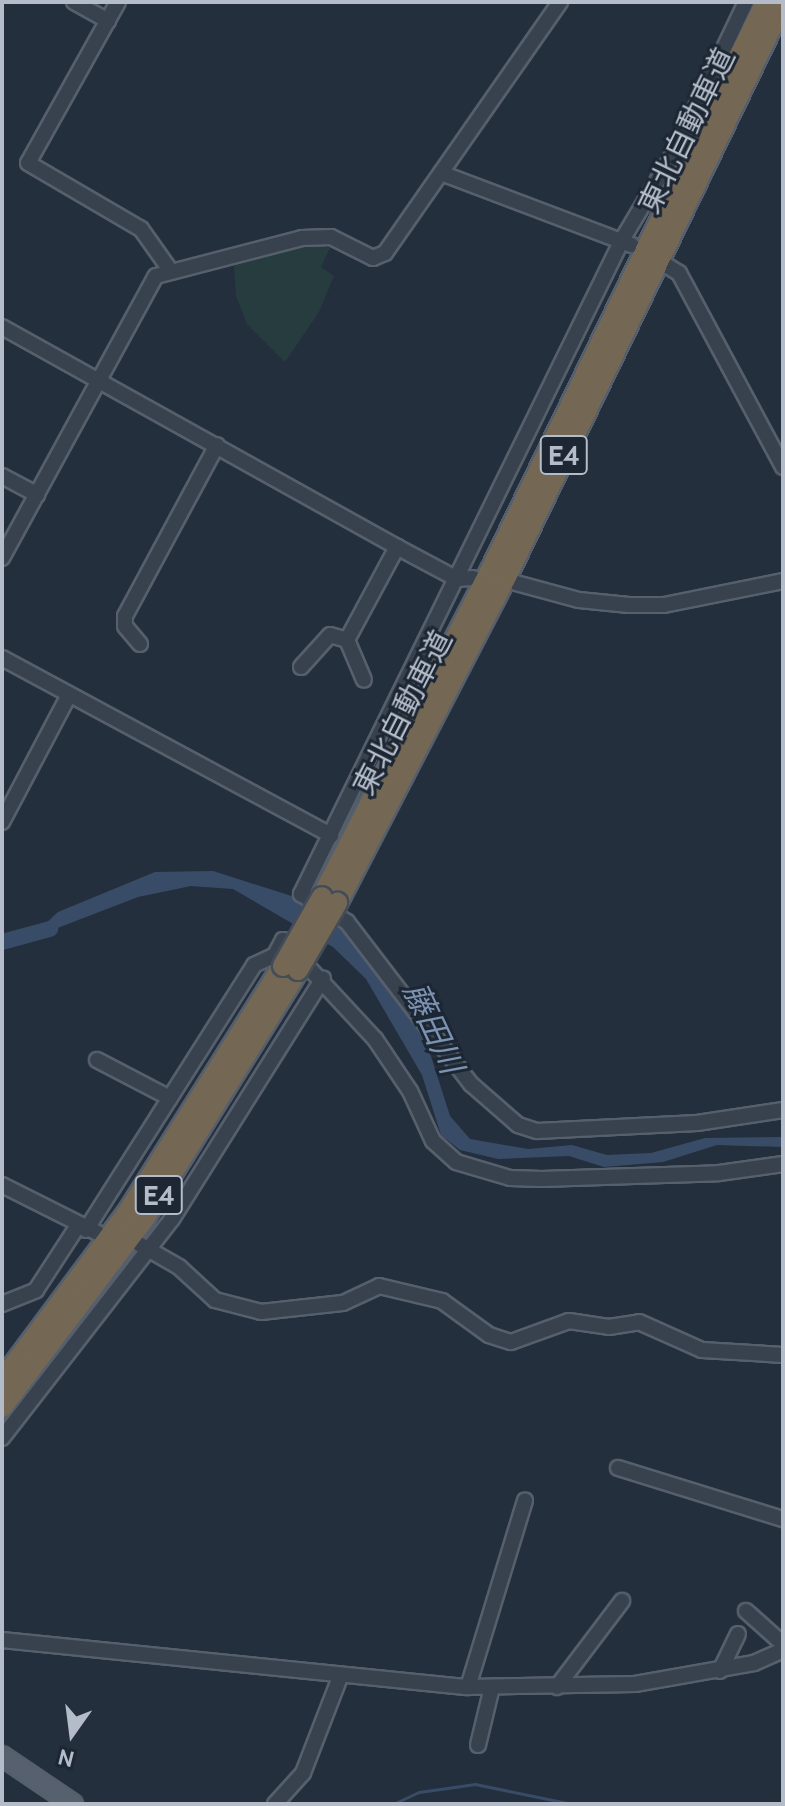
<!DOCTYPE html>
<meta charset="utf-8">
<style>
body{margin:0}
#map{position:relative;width:785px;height:1806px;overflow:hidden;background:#242f3e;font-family:Cabin,"Noto Sans JP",sans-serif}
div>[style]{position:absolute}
.green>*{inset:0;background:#263c3f}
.water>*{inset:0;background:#394c67}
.stream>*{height:3px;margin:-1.5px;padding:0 1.5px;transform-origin:1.5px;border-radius:1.5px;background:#394c67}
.river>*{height:16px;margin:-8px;padding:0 8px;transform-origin:8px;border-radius:8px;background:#394c67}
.roads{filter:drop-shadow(2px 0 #565f6c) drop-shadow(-2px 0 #565f6c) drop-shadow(0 2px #565f6c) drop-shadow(0 -2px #565f6c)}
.minor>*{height:14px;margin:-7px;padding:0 7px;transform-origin:7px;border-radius:7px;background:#38414e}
.major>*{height:18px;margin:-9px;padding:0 9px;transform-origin:9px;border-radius:9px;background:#56606e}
.highway>*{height:20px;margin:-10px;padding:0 10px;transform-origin:10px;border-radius:10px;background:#746855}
.bridges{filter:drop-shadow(2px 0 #434c59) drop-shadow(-2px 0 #434c59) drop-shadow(0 2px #434c59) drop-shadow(0 -2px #434c59)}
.highway-bridge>*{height:20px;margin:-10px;padding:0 10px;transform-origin:10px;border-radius:10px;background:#746855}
span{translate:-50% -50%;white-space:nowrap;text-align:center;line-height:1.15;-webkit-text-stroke:6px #1d2633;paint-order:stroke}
.shield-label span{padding:2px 6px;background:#1d2633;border:2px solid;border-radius:6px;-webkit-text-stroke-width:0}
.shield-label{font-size:28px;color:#b4bcc9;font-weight:700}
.street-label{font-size:30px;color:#b4bcc9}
.water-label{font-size:32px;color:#7c92b1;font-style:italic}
.frame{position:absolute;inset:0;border:4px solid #b4bcc9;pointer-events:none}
.north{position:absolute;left:32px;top:1694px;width:80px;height:80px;-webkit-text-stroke:6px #1d2633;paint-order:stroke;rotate:194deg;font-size:22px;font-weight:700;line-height:32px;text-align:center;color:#b4bcc9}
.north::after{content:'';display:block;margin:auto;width:28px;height:36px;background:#b4bcc9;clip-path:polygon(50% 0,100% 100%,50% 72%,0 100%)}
</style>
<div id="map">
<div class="green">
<div style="clip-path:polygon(311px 242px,330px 248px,321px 267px,334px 276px,319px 312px,285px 362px,247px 324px,236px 296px,234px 266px)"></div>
</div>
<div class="water">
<div style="clip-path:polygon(213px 871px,301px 899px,342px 927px,408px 1011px,427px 1044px,450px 1116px,470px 1139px,528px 1149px,572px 1145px,607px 1155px,651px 1153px,705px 1138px,783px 1137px,783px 1147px,717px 1145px,663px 1162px,604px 1167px,569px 1156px,498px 1159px,460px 1150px,441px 1135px,422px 1075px,366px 979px,333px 947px,233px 889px,191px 886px,138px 897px,29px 939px,58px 912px,155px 872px)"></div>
</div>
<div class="stream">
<div style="left:393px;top:1804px;width:29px;rotate:-25deg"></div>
<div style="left:419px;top:1792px;width:57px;rotate:-8.1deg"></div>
<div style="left:475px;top:1784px;width:99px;rotate:11.7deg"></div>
</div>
<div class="river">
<div style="left:2px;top:942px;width:50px;rotate:-15.2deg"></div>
</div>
<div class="roads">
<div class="minor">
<div style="left:74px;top:2px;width:39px;rotate:29deg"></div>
<div style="left:118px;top:2px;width:184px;rotate:119.2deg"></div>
<div style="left:28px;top:163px;width:131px;rotate:30.3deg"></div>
<div style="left:141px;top:229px;width:50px;rotate:54.7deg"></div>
<div style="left:746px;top:2px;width:165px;rotate:115.5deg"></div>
<div style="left:675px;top:151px;width:104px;rotate:120.8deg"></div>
<div style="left:622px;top:240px;width:729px;rotate:116.14deg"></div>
<div style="left:301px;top:894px;width:54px;rotate:31.3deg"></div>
<div style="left:347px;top:922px;width:204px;rotate:52.6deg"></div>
<div style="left:471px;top:1084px;width:62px;rotate:41.1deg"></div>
<div style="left:518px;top:1125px;width:20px;rotate:18deg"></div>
<div style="left:537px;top:1131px;width:160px;rotate:-2.9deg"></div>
<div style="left:697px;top:1123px;width:87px;rotate:-8.6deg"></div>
<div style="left:441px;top:173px;width:204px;rotate:20.7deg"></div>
<div style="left:666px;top:265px;width:15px;rotate:32deg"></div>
<div style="left:679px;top:273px;width:220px;rotate:61.8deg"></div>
<div style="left:2px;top:327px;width:452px;rotate:29.1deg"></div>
<div style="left:397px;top:547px;width:68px;rotate:28.1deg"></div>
<div style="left:457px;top:579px;width:16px;rotate:-4deg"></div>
<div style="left:2px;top:476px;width:40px;rotate:28deg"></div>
<div style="left:2px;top:558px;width:321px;rotate:-61.4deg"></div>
<div style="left:156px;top:276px;width:151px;rotate:-14.6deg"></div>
<div style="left:302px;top:238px;width:29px;rotate:-2deg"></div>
<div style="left:331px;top:237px;width:47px;rotate:26.6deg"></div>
<div style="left:373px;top:258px;width:13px;rotate:-23deg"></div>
<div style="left:385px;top:253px;width:306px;rotate:-55.1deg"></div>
<div style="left:516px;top:583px;width:65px;rotate:15.1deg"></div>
<div style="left:579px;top:600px;width:50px;rotate:5.7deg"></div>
<div style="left:629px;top:605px;width:35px"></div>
<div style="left:664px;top:605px;width:121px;rotate:-11.4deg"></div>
<div style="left:347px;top:640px;width:43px;rotate:67deg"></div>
<div style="left:140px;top:644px;width:23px;rotate:-130deg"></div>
<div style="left:125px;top:626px;width:10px;rotate:-90deg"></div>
<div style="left:125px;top:616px;width:194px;rotate:-61.7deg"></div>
<div style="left:2px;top:658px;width:374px;rotate:28.3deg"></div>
<div style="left:301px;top:667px;width:43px;rotate:-47.8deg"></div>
<div style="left:330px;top:635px;width:18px;rotate:16deg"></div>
<div style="left:347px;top:640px;width:106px;rotate:-61.7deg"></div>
<div style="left:2px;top:822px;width:144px;rotate:-62.2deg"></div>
<div style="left:97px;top:1060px;width:82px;rotate:27.5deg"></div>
<div style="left:2px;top:1185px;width:107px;rotate:26.6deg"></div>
<div style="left:86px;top:1230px;width:314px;rotate:-57.6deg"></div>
<div style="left:254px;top:965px;width:23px;rotate:-25deg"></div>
<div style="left:275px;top:955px;width:17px;rotate:-62deg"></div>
<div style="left:283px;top:940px;width:135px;rotate:47.1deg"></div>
<div style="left:375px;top:1039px;width:63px;rotate:56.1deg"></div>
<div style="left:410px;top:1091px;width:55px;rotate:65.3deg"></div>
<div style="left:433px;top:1141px;width:31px;rotate:42deg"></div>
<div style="left:456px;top:1162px;width:56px;rotate:16.5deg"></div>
<div style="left:510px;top:1178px;width:32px;rotate:2deg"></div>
<div style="left:542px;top:1179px;width:177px;rotate:-1.9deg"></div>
<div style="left:719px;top:1173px;width:65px;rotate:-8deg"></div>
<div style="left:139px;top:1244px;width:46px;rotate:29.9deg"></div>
<div style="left:179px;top:1267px;width:49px;rotate:42.5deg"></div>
<div style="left:215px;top:1300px;width:48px;rotate:14.6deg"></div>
<div style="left:261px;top:1312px;width:82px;rotate:-6.3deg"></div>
<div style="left:343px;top:1303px;width:40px;rotate:-25deg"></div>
<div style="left:379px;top:1286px;width:65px;rotate:13.4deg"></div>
<div style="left:442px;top:1301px;width:58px;rotate:35.9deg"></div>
<div style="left:489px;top:1335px;width:23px;rotate:18deg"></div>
<div style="left:511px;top:1342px;width:62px;rotate:-19.9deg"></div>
<div style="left:569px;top:1321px;width:40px;rotate:8.5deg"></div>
<div style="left:609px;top:1327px;width:30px;rotate:-9deg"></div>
<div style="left:639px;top:1322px;width:69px;rotate:24deg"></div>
<div style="left:702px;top:1350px;width:81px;rotate:3.5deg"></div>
<div style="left:2px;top:1304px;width:37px;rotate:-22deg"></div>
<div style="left:36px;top:1290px;width:75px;rotate:-56.9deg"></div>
<div style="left:2px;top:1438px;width:277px;rotate:-52.2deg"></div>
<div style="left:172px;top:1219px;width:284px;rotate:-57.9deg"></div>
<div style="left:618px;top:1468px;width:173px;rotate:17.2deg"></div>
<div style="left:746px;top:1611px;width:50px;rotate:41.7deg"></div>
<div style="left:2px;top:1640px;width:468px;rotate:5.8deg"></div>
<div style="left:468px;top:1687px;width:167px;rotate:-1deg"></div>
<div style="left:635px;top:1684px;width:121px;rotate:-10deg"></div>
<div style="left:754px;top:1663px;width:32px;rotate:-24deg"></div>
<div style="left:720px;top:1671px;width:41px;rotate:-64.1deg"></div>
<div style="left:468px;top:1687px;width:195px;rotate:-73deg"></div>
<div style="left:557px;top:1687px;width:108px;rotate:-52.9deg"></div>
<div style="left:478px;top:1745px;width:60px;rotate:-76.4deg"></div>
<div style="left:275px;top:1804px;width:42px;rotate:-47.9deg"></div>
<div style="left:303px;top:1773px;width:103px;rotate:-68.9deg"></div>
</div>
<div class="major">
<div style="left:2px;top:1756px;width:86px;rotate:34.1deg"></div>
</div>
<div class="highway">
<div style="left:322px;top:897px;width:370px;rotate:-62.7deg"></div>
<div style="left:492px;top:568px;width:629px;rotate:-64.17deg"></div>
<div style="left:337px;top:903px;width:369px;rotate:-62.6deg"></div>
<div style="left:507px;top:575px;width:635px;rotate:-64.24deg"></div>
<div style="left:2px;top:1381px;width:214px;rotate:-53.3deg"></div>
<div style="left:130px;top:1209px;width:287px;rotate:-57.8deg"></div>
<div style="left:2px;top:1407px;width:238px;rotate:-53deg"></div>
<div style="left:145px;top:1217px;width:291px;rotate:-58.2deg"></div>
</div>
</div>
<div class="bridges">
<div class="highway-bridge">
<div style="left:283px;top:966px;width:79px;rotate:-60.5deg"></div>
<div style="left:298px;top:970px;width:78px;rotate:-59.8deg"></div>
</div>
</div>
<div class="shield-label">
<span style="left:564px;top:455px">E4</span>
<span style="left:159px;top:1195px">E4</span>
</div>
<div class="street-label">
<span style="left:687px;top:131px;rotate:-64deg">東北自動車道</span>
<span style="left:403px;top:713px;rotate:-63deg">東北自動車道</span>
</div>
<div class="water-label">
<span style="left:433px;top:1028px;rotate:65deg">藤田川</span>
</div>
<div class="frame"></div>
<div class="north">N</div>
</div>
